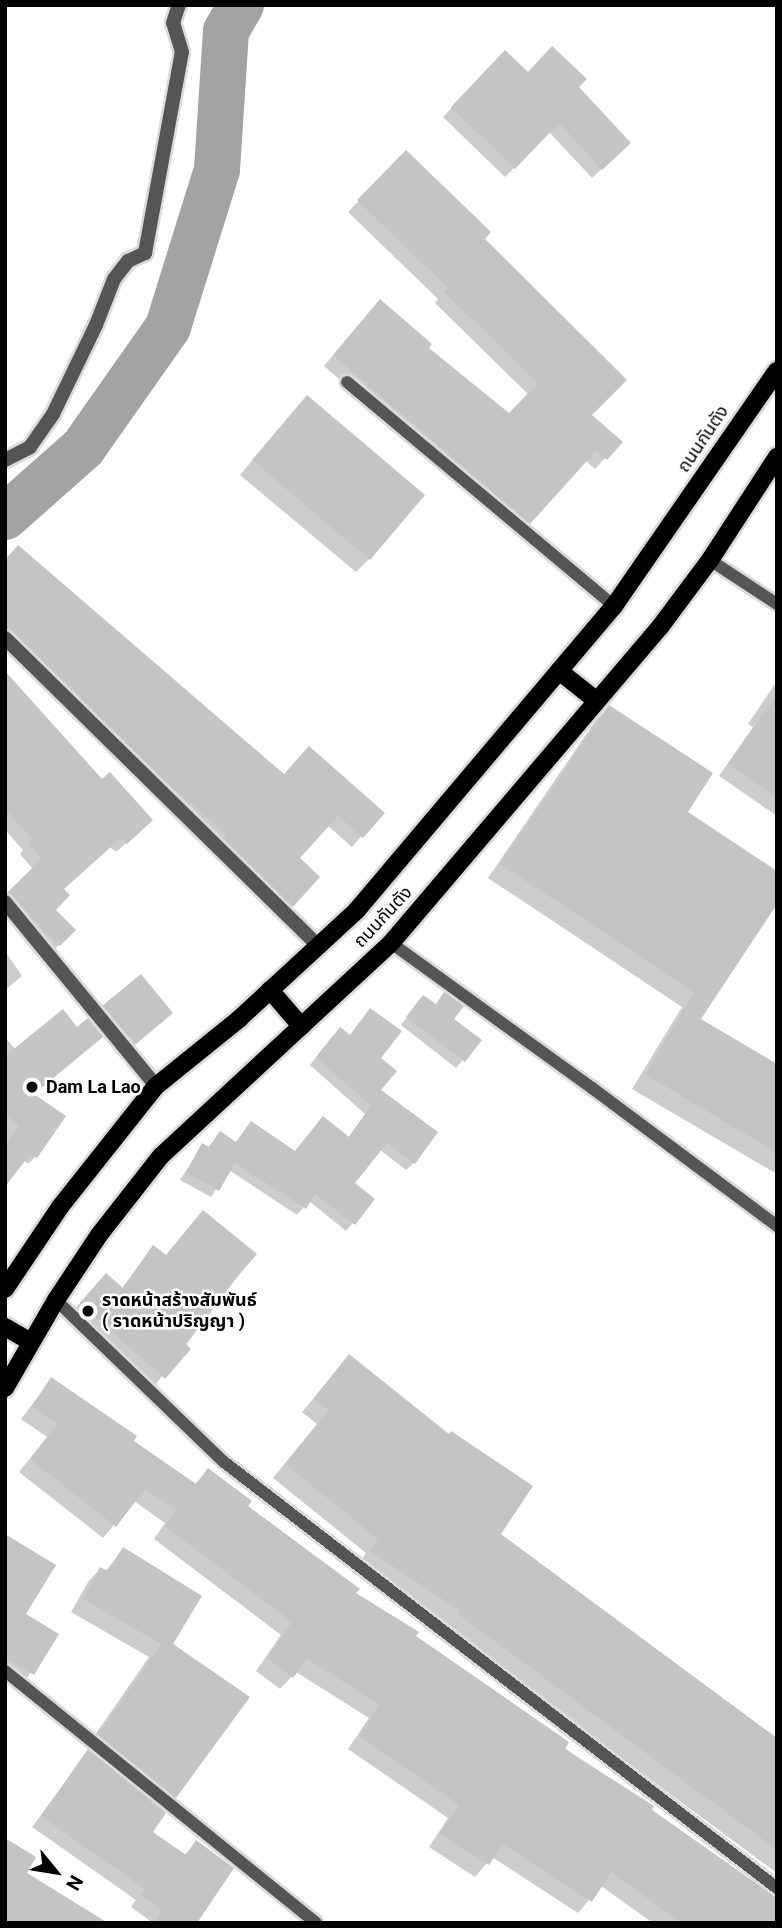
<!DOCTYPE html>
<meta charset="utf-8">
<style>
body{margin:0}
#map{position:relative;width:782px;height:1928px;overflow:hidden;background:#fff;font-family:Roboto,"Noto Sans Thai",sans-serif}
div>[style]{position:absolute}
.shadow>*{inset:0;background:#0003}
.river>*{height:46px;margin:-23px;padding:0 23px;transform-origin:23px;border-radius:23px;background:#a3a3a3}
.building>*{inset:0;background:#c4c4c4}
.roads{filter:drop-shadow(2px 0 #dbdbdb) drop-shadow(-2px 0 #dbdbdb) drop-shadow(0 2px #dbdbdb) drop-shadow(0 -2px #dbdbdb)}
.service>*{height:12px;margin:-6px;padding:0 6px;transform-origin:6px;border-radius:6px;background:#555}
.minor>*{height:14px;margin:-7px;padding:0 7px;transform-origin:7px;border-radius:7px;background:#555}
.primary>*{height:18px;margin:-9px;padding:0 9px;transform-origin:9px;border-radius:9px;background:#000}
.dots>*{width:19px;height:19px;translate:-50% -50%;box-sizing:border-box;border:4px solid #fff;border-radius:50%}
span{translate:-50% -50%;white-space:nowrap;text-align:center;line-height:1.15;-webkit-text-stroke:5px #fff;paint-order:stroke}
.street-label{font-size:18px;color:#000}
.poi-label{font-size:18px;color:#000;font-weight:700}
.left{translate:0 -50%;text-align:left}
.frame{position:absolute;inset:0;border:7px solid #000;pointer-events:none}
.north{position:absolute;left:21px;top:1837px;width:70px;height:70px;-webkit-text-stroke:5px #fff;paint-order:stroke;rotate:120deg;font-size:19px;font-weight:700;line-height:28px;text-align:center;color:#000}
.north::after{content:'';display:block;margin:auto;width:24px;height:32px;background:#000;clip-path:polygon(50% 0,100% 100%,50% 72%,0 100%)}
</style>
<div id="map">
<div class="shadow">
<div style="clip-path:polygon(505px 52px,528px 74px,576px 87px,629px 143px,592px 178px,549px 132px,505px 177px,443px 117px)"></div>
<div style="clip-path:polygon(406px 152px,482px 239px,589px 415px,620px 442px,595px 469px,585px 460px,519px 534px,324px 366px,370px 312px,426px 349px,509px 416px,529px 395px,435px 303px,438px 299px,348px 212px)"></div>
<div style="clip-path:polygon(294px 411px,369px 559px,356px 572px,240px 475px)"></div>
<div style="clip-path:polygon(5px 560px,284px 776px,382px 813px,352px 847px,327px 825px,297px 858px,318px 877px,281px 916px,5px 644px)"></div>
<div style="clip-path:polygon(5px 673px,141px 830px,116px 852px,110px 847px,62px 890px,54px 910px,74px 930px,49px 955px,5px 897px,33px 869px,20px 854px,23px 850px,5px 830px)"></div>
<div style="clip-path:polygon(777px 681px,777px 816px,719px 776px,753px 727px,748px 724px)"></div>
<div style="clip-path:polygon(609px 707px,686px 813px,698px 1019px,777px 1066px,777px 1174px,632px 1089px,682px 1007px,488px 878px,596px 720px)"></div>
<div style="clip-path:polygon(5px 951px,22px 976px,5px 990px)"></div>
<div style="clip-path:polygon(438px 1002px,452px 1019px,480px 1040px,456px 1068px,401px 1025px,417px 1004px,435px 1006px)"></div>
<div style="clip-path:polygon(104px 1007px,164px 1020px,128px 1050px,97px 1014px)"></div>
<div style="clip-path:polygon(77px 1029px,32px 1095px,35px 1157px,28px 1164px,23px 1160px,5px 1184px,5px 1037px,16px 1050px)"></div>
<div style="clip-path:polygon(333px 1036px,379px 1059px,378px 1090px,414px 1163px,406px 1170px,380px 1150px,353px 1184px,373px 1199px,346px 1231px,309px 1201px,297px 1215px,229px 1170px,211px 1197px,180px 1180px,203px 1145px,208px 1148px,220px 1133px,235px 1144px,251px 1123px,294px 1152px,323px 1118px,348px 1138px,365px 1114px,310px 1065px)"></div>
<div style="clip-path:polygon(153px 1248px,165px 1256px,255px 1254px,153px 1388px,70px 1314px,96px 1286px,121px 1289px)"></div>
<div style="clip-path:polygon(349px 1356px,449px 1436px,498px 1534px,777px 1741px,777px 1873px,446px 1628px,448px 1624px,359px 1564px,366px 1553px,273px 1478px,317px 1424px,302px 1412px)"></div>
<div style="clip-path:polygon(52px 1379px,131px 1442px,194px 1485px,209px 1470px,246px 1506px,354px 1593px,649px 1810px,777px 1923px,653px 1923px,601px 1886px,578px 1913px,492px 1857px,475px 1877px,429px 1847px,448px 1818px,348px 1749px,369px 1718px,296px 1672px,280px 1689px,256px 1671px,281px 1635px,154px 1539px,165px 1523px,134px 1501px,103px 1538px,19px 1472px,47px 1437px,21px 1419px)"></div>
<div style="clip-path:polygon(5px 1536px,24px 1614px,57px 1635px,24px 1682px,5px 1670px)"></div>
<div style="clip-path:polygon(123px 1549px,171px 1644px,247px 1697px,175px 1797px,161px 1811px,150px 1833px,184px 1856px,196px 1842px,194px 1923px,153px 1923px,131px 1907px,136px 1900px,32px 1827px,89px 1750px,86px 1748px,149px 1657px,71px 1612px,88px 1582px,100px 1569px,105px 1572px)"></div>
</div>
<div class="river">
<div style="left:5px;top:517px;width:104px;rotate:-41.5deg"></div>
<div style="left:83px;top:448px;width:148px;rotate:-54.9deg"></div>
<div style="left:168px;top:327px;width:164px;rotate:-72.7deg"></div>
<div style="left:217px;top:170px;width:139px;rotate:-86.3deg"></div>
<div style="left:226px;top:31px;width:30px;rotate:-60deg"></div>
</div>
<div class="building">
<div style="clip-path:polygon(552px 46px,587px 79px,579px 87px,631px 143px,602px 170px,559px 123px,515px 169px,451px 107px,505px 50px,528px 72px)"></div>
<div style="clip-path:polygon(406px 150px,491px 232px,485px 239px,627px 380px,592px 415px,623px 442px,607px 460px,596px 451px,530px 524px,333px 355px,380px 299px,432px 344px,429px 348px,509px 413px,538px 383px,444px 292px,448px 288px,357px 200px)"></div>
<div style="clip-path:polygon(307px 395px,425px 495px,370px 560px,252px 460px)"></div>
<div style="clip-path:polygon(18px 545px,284px 774px,309px 746px,385px 813px,363px 838px,338px 816px,300px 858px,320px 877px,293px 907px,223px 839px,227px 835px,159px 776px,12px 631px,5px 629px,5px 560px)"></div>
<div style="clip-path:polygon(5px 671px,102px 779px,110px 772px,153px 820px,127px 844px,121px 838px,64px 889px,70px 895px,56px 910px,76px 930px,60px 946px,7px 893px,42px 858px,28px 843px,32px 839px,5px 809px)"></div>
<div style="clip-path:polygon(777px 695px,777px 798px,728px 764px)"></div>
<div style="clip-path:polygon(609px 705px,713px 773px,688px 812px,777px 871px,777px 904px,701px 1019px,777px 1064px,777px 1153px,645px 1074px,694px 992px,500px 864px)"></div>
<div style="clip-path:polygon(141px 974px,173px 1013px,136px 1044px,102px 1006px)"></div>
<div style="clip-path:polygon(444px 992px,464px 1006px,454px 1019px,482px 1040px,465px 1062px,406px 1017px,423px 995px,436px 1004px)"></div>
<div style="clip-path:polygon(370px 1008px,402px 1031px,381px 1058px,397px 1071px,381px 1090px,438px 1132px,415px 1164px,387px 1143px,355px 1183px,375px 1199px,355px 1225px,315px 1194px,306px 1209px,235px 1163px,219px 1191px,186px 1172px,202px 1143px,209px 1147px,220px 1131px,236px 1142px,251px 1121px,295px 1151px,323px 1116px,349px 1137px,371px 1106px,316px 1057px,340px 1027px,350px 1035px)"></div>
<div style="clip-path:polygon(63px 1009px,77px 1027px,88px 1018px,103px 1037px,34px 1094px,66px 1116px,37px 1158px,30px 1154px,5px 1187px,5px 1146px,19px 1126px,5px 1113px,5px 1056px)"></div>
<div style="clip-path:polygon(203px 1210px,257px 1254px,227px 1288px,186px 1344px,191px 1349px,165px 1379px,80px 1303px,106px 1273px,123px 1288px,153px 1245px,166px 1255px)"></div>
<div style="clip-path:polygon(349px 1354px,449px 1434px,451px 1431px,533px 1486px,501px 1534px,777px 1738px,777px 1850px,458px 1614px,460px 1611px,370px 1551px,378px 1539px,285px 1464px,329px 1410px,314px 1398px)"></div>
<div style="clip-path:polygon(51px 1377px,137px 1436px,134px 1441px,196px 1484px,208px 1468px,252px 1501px,248px 1506px,360px 1589px,356px 1593px,419px 1632px,416px 1636px,569px 1742px,565px 1749px,654px 1806px,652px 1810px,777px 1898px,777px 1923px,682px 1923px,611px 1872px,592px 1902px,503px 1844px,489px 1865px,440px 1834px,459px 1805px,359px 1736px,380px 1705px,307px 1659px,293px 1678px,267px 1658px,292px 1622px,165px 1526px,176px 1510px,145px 1489px,116px 1527px,30px 1459px,58px 1424px,32px 1406px)"></div>
<div style="clip-path:polygon(5px 1534px,56px 1565px,26px 1614px,59px 1634px,34px 1675px,5px 1658px)"></div>
<div style="clip-path:polygon(123px 1547px,202px 1596px,173px 1644px,250px 1697px,176px 1798px,98px 1735px,161px 1644px,83px 1599px,100px 1567px,108px 1571px)"></div>
<div style="clip-path:polygon(88px 1749px,166px 1813px,153px 1832px,186px 1855px,196px 1840px,234px 1868px,197px 1923px,154px 1923px,162px 1911px,141px 1895px,145px 1889px,41px 1816px)"></div>
<div style="clip-path:polygon(5px 1838px,36px 1857px,27px 1873px,108px 1923px,5px 1923px)"></div>
</div>
<div class="roads">
<div class="service">
<div style="left:347px;top:382px;width:349px;rotate:40deg"></div>
<div style="left:710px;top:560px;width:80px;rotate:33.3deg"></div>
<div style="left:391px;top:943px;width:248px;rotate:35.8deg"></div>
<div style="left:592px;top:1088px;width:231px;rotate:36.7deg"></div>
<div style="left:56px;top:1300px;width:233px;rotate:44deg"></div>
<div style="left:224px;top:1462px;width:698px;rotate:37.61deg"></div>
<div style="left:5px;top:1671px;width:400px;rotate:39deg"></div>
</div>
<div class="minor">
<div style="left:5px;top:460px;width:28px;rotate:-27deg"></div>
<div style="left:30px;top:447px;width:40px;rotate:-55.1deg"></div>
<div style="left:53px;top:414px;width:99px;rotate:-64.2deg"></div>
<div style="left:96px;top:325px;width:49px;rotate:-68.6deg"></div>
<div style="left:114px;top:279px;width:23px;rotate:-52deg"></div>
<div style="left:128px;top:261px;width:19px;rotate:-25deg"></div>
<div style="left:145px;top:253px;width:204px;rotate:-79.6deg"></div>
<div style="left:182px;top:52px;width:30px;rotate:-107deg"></div>
<div style="left:173px;top:23px;width:19px;rotate:-72deg"></div>
<div style="left:5px;top:638px;width:441px;rotate:44.5deg"></div>
<div style="left:5px;top:902px;width:238px;rotate:50.6deg"></div>
</div>
<div class="primary">
<div style="left:559px;top:671px;width:48px;rotate:38.3deg"></div>
<div style="left:270px;top:990px;width:48px;rotate:49.3deg"></div>
<div style="left:5px;top:1289px;width:99px;rotate:-56.1deg"></div>
<div style="left:60px;top:1207px;width:154px;rotate:-51.6deg"></div>
<div style="left:156px;top:1086px;width:107px;rotate:-38.9deg"></div>
<div style="left:239px;top:1019px;width:161px;rotate:-42.7deg"></div>
<div style="left:357px;top:910px;width:398px;rotate:-49.8deg"></div>
<div style="left:614px;top:606px;width:286px;rotate:-55.3deg"></div>
<div style="left:5px;top:1327px;width:30px;rotate:30deg"></div>
<div style="left:5px;top:1388px;width:102px;rotate:-59.9deg"></div>
<div style="left:56px;top:1300px;width:78px;rotate:-56.5deg"></div>
<div style="left:99px;top:1235px;width:100px;rotate:-51.9deg"></div>
<div style="left:161px;top:1156px;width:313px;rotate:-42.8deg"></div>
<div style="left:391px;top:943px;width:415px;rotate:-49.6deg"></div>
<div style="left:660px;top:627px;width:84px;rotate:-53.3deg"></div>
<div style="left:710px;top:560px;width:123px;rotate:-57deg"></div>
</div>
</div>
<div class="dots">
<div style="left:32px;top:1087px;background:#000"></div>
<div style="left:88px;top:1311px;background:#000"></div>
</div>
<div class="street-label">
<span style="left:703px;top:439px;rotate:-56deg">ถนนกันตัง</span>
<span style="left:383px;top:917px;rotate:-47deg">ถนนกันตัง</span>
</div>
<div class="poi-label">
<span class="left" style="left:46px;top:1087px">Dam La Lao</span>
<span class="left" style="left:102px;top:1311px">ราดหน้าสร้างสัมพันธ์<br>( ราดหน้าปริญญา )</span>
</div>
<div class="frame"></div>
<div class="north">N</div>
</div>
